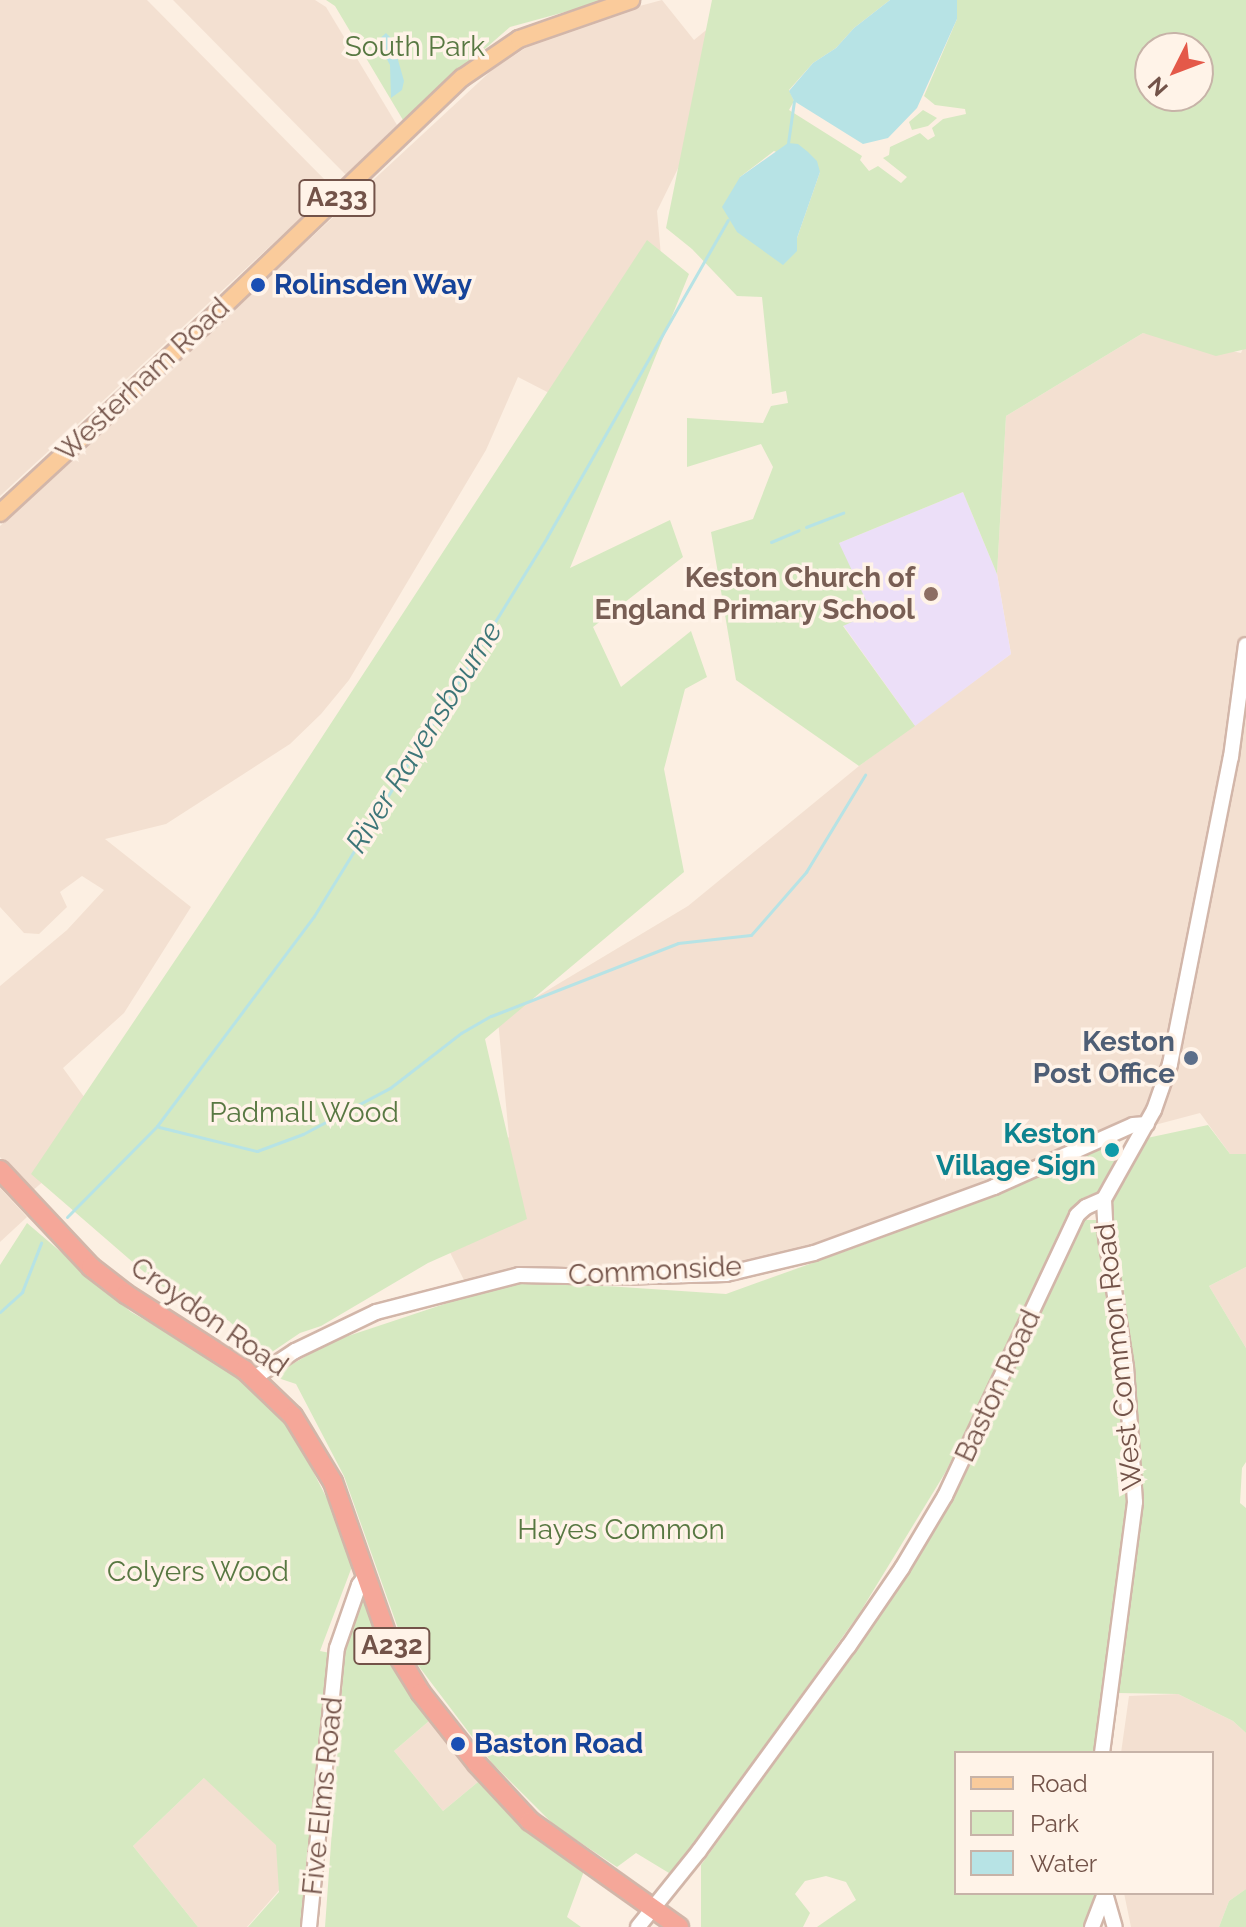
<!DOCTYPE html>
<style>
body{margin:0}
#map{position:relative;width:1246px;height:1927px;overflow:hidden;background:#fcefe2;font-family:Raleway,sans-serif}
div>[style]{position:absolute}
.residential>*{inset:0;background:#f3e0d1}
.education>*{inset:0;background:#ecdff8}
.green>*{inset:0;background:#d6e9c1}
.water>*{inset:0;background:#b7e3e5}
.stream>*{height:3px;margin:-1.5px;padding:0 1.5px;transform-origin:1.5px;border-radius:1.5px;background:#b7e3e5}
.roads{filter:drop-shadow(2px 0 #d2b6a9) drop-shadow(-2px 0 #d2b6a9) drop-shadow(0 2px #d2b6a9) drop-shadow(0 -2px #d2b6a9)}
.secondary>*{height:14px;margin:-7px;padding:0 7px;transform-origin:7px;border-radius:7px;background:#fff}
.primary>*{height:16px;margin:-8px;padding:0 8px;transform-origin:8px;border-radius:8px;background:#facb9b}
.highway>*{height:18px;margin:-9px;padding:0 9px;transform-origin:9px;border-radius:9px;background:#f5a799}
.dots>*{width:22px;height:22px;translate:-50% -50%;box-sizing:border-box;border:4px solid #fff3e8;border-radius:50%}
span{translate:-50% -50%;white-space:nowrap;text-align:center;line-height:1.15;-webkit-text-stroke:7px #fff3e8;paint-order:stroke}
.shield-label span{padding:2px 6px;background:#fff3e8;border:2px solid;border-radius:6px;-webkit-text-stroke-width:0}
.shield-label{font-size:26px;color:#735349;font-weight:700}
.park-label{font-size:28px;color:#587842}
.transit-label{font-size:28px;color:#164399;font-weight:700}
.left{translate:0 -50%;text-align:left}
.street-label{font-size:28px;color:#735349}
.education-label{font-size:28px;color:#785e54;font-weight:700}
.right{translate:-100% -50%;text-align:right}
.service-label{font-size:28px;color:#4e5e75;font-weight:700}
.culture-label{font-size:28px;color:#0d838f;font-weight:700}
.water-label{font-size:30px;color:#3d7678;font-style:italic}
.legend{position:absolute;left:954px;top:1751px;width:260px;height:144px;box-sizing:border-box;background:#fff3e8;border:2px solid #c7b3a8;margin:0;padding:10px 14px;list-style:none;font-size:24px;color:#735349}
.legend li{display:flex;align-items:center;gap:16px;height:40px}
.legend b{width:40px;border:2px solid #c7b3a8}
.north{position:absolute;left:1134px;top:32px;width:80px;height:80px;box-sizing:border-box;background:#fff3e8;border:2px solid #c7b3a8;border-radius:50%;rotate:228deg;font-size:22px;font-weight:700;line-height:32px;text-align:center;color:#735349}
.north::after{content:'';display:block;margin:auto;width:28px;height:36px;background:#e45949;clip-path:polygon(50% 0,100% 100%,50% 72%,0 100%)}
</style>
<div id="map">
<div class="residential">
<div style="clip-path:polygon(0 0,147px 0,333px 188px,0 496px)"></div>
<div style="clip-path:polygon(173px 0,315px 0,326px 7px,397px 125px,346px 175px)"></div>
<div style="clip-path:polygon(662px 0,694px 40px,743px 0,687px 150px,657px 211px,663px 278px,555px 396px,518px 377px,486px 450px,349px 680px,321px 714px,290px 744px,166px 824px,105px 839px,191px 907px,124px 1013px,63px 1068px,106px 1127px,31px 1192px,0 1157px,0 986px,67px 930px,104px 890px,82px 876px,60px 892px,67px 907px,39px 934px,24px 933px,0 907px,0 526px,492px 70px,554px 29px)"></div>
<div style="clip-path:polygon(1143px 333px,1241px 353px,1246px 342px,1246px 1154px,1230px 1154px,1200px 1113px,1102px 1139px,976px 1188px,794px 1251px,731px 1268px,518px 1271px,466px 1284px,424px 1201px,509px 1137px,498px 1020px,688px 906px,859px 766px,1011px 654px,997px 574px,1006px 416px)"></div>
<div style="clip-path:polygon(0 1188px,27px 1217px,0 1242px)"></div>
<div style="clip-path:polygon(1246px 1267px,1246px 1348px,1209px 1286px)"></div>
<div style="clip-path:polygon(1178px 1694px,1233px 1721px,1246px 1733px,1246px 1889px,1229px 1901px,1219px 1927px,1131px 1927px,1124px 1893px,1212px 1893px,1212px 1753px,1121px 1753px,1129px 1696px)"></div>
<div style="clip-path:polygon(436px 1715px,484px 1777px,443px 1811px,394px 1751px)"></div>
<div style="clip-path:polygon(229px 1754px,314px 1850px,247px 1927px,198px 1927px,133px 1846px)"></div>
</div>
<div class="education">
<div style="clip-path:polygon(963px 492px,997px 574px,1011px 654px,915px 726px,843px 625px,839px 543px)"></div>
</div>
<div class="green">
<div style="clip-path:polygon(326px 0,609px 0,510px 27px,403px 120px,335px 6px)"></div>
<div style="clip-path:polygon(evenodd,712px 0,890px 0,854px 28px,836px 48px,813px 63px,789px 90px,794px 101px,789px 110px,862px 156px,860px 160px,869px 171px,878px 166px,901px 183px,907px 177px,883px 158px,889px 155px,890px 147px,920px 133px,928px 140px,935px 136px,932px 128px,943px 119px,966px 114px,965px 109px,935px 105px,924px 96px,957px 19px,957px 0,1246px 0,1246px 349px,1216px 356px,1143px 333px,1006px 416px,997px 574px,963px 492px,839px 543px,872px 613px,843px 626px,915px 726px,859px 766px,736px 680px,711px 532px,753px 519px,773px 467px,761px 444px,687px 467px,687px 418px,763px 423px,771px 406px,788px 403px,786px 391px,772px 394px,762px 297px,737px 296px,692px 249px,666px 228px,712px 0,1150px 48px,1198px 48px,1198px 96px,1150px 96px,1150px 48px,712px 0,774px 151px,820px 172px,797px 238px,797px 251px,740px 177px,774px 151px)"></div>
<div style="clip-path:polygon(923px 110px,937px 118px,928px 126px,912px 130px,909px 122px)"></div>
<div style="clip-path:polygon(647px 240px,689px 274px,570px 568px,670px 520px,683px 557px,593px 627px,621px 687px,691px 631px,707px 677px,685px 689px,664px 769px,684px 872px,485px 1039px,527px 1219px,428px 1263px,321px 1326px,300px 1333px,266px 1356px,229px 1321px,158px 1284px,31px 1174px,205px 916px)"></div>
<div style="clip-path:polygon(1208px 1125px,1230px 1154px,1246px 1154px,1246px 1267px,1209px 1286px,1246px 1348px,1246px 1462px,1242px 1468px,1240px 1503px,1246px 1508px,1246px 1733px,1233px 1721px,1178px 1694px,1117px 1693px,1142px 1501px,1114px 1253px,1112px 1201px,1147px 1138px)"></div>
<div style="clip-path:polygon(1118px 1140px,1125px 1151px,1101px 1191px,1087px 1196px,1077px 1207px,945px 1473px,859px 1614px,688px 1853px,669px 1873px,636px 1853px,617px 1867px,554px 1825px,492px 1763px,405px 1648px,344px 1476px,296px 1384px,272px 1376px,330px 1342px,517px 1280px,726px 1294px,882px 1238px)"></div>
<div style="clip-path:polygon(1083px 1220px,1099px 1220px,1125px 1441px,1128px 1503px,1098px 1753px,956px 1753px,956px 1893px,1095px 1893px,1085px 1927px,817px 1927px,856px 1900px,846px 1882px,826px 1876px,805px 1881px,795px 1894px,810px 1913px,803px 1927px,701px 1927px,701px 1865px,833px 1682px,920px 1552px,989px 1424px)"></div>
<div style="clip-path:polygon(27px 1223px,131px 1312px,194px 1348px,281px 1408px,356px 1556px,320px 1651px,330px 1653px,309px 1927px,248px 1927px,279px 1892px,276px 1845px,204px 1778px,133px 1846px,198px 1927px,0 1927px,0 1265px)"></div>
<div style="clip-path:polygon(365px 1585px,436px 1715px,394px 1751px,443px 1811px,484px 1777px,545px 1843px,584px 1871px,567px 1917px,581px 1927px,325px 1927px,345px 1649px)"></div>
<div style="clip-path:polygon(1246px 1889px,1246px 1927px,1219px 1927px,1229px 1901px)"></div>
</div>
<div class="water">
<div style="clip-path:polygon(890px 0,957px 0,957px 19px,917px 108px,888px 138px,863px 144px,794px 101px,789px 91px,813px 63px,836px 48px,854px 28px)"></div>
<div style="clip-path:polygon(386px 33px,392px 39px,404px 81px,402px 90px,391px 98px,390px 65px,377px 41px)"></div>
<div style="clip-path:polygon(788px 143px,798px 144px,808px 152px,817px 161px,820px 172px,797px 238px,797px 251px,783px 265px,737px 232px,722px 207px,740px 177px)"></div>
</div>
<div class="stream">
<div style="left:788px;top:143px;width:42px;rotate:-81.9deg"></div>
<div style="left:806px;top:527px;width:40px;rotate:-21deg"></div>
<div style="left:771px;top:542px;width:30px;rotate:-23deg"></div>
<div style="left:159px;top:1127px;width:101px;rotate:13.8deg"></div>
<div style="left:257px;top:1151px;width:49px;rotate:-20.3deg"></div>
<div style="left:303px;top:1134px;width:98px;rotate:-27.9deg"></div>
<div style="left:390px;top:1088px;width:90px;rotate:-37.8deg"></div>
<div style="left:461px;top:1033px;width:34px;rotate:-30deg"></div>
<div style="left:491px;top:1016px;width:201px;rotate:-21.3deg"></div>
<div style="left:678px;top:943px;width:73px;rotate:-6.3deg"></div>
<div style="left:751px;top:935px;width:84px;rotate:-48.9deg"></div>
<div style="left:806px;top:872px;width:114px;rotate:-58.7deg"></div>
<div style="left:67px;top:1217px;width:128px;rotate:-45.3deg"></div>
<div style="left:157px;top:1126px;width:262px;rotate:-53.2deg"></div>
<div style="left:314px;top:916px;width:445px;rotate:-58.4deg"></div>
<div style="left:547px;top:537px;width:365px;rotate:-60.3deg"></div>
<div style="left:0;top:1312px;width:30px;rotate:-42deg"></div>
<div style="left:22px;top:1292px;width:53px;rotate:-68.8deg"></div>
</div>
<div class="roads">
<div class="secondary">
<div style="left:1104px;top:1199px;width:102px;rotate:-60.7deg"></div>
<div style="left:1154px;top:1110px;width:49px;rotate:-70.8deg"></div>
<div style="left:1170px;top:1064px;width:313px;rotate:-78.8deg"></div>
<div style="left:1231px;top:757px;width:113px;rotate:-82.4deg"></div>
<div style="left:254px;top:1378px;width:49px;rotate:-33.4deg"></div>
<div style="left:295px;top:1351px;width:90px;rotate:-25.7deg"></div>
<div style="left:376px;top:1312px;width:148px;rotate:-14.5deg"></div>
<div style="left:519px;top:1275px;width:95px;rotate:1.2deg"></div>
<div style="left:614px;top:1277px;width:112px;rotate:-1.5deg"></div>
<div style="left:726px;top:1274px;width:90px;rotate:-13.4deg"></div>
<div style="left:814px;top:1253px;width:192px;rotate:-20.1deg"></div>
<div style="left:994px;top:1187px;width:152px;rotate:-24deg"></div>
<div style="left:1133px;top:1125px;width:14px;rotate:-4deg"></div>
<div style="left:1102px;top:1753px;width:253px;rotate:-82.5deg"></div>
<div style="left:1135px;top:1502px;width:135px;rotate:-93.8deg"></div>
<div style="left:1126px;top:1367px;width:131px;rotate:-98.8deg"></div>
<div style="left:1106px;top:1238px;width:39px;rotate:-93deg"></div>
<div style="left:1105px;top:1893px;width:35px;rotate:74deg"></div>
<div style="left:309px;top:1927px;width:280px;rotate:-84.3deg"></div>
<div style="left:337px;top:1648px;width:67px;rotate:-70.8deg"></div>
<div style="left:359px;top:1585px;width:12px;rotate:-55deg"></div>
<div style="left:638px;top:1927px;width:97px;rotate:-51.2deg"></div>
<div style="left:699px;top:1851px;width:253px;rotate:-53.9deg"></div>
<div style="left:848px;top:1647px;width:96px;rotate:-55.6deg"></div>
<div style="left:902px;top:1568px;width:84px;rotate:-59.2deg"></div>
<div style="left:945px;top:1496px;width:310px;rotate:-64.8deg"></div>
<div style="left:1077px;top:1215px;width:12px;rotate:-42deg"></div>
<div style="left:1086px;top:1207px;width:20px;rotate:-24deg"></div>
<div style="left:1092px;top:1927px;width:36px;rotate:-69deg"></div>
</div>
<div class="primary">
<div style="left:0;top:513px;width:276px;rotate:-42.7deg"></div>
<div style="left:203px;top:326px;width:359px;rotate:-43.8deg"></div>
<div style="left:462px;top:78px;width:69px;rotate:-34.4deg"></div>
<div style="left:519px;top:39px;width:119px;rotate:-19.2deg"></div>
</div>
<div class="highway">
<div style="left:0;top:1170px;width:133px;rotate:46.8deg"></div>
<div style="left:91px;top:1267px;width:44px;rotate:37.6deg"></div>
<div style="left:126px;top:1294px;width:141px;rotate:32.6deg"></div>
<div style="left:245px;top:1370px;width:66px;rotate:43.8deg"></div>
<div style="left:293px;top:1416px;width:77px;rotate:58.8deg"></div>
<div style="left:333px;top:1482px;width:169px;rotate:70.6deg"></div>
<div style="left:389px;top:1641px;width:61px;rotate:58.4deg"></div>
<div style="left:421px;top:1693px;width:90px;rotate:51.7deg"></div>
<div style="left:477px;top:1764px;width:78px;rotate:47.1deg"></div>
<div style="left:530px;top:1821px;width:183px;rotate:35.4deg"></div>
</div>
</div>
<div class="dots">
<div style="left:258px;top:285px;background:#1a4fb4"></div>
<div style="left:931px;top:594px;background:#8d6e63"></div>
<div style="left:1191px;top:1058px;background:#5c6f8a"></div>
<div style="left:1112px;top:1150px;background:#0f9aa8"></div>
<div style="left:458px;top:1744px;background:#1a4fb4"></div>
</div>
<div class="shield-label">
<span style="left:337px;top:198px">A233</span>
<span style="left:392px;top:1646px">A232</span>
</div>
<div class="park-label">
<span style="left:415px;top:47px">South Park</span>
<span style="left:304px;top:1113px">Padmall Wood</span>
<span style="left:621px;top:1530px">Hayes Common</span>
<span style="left:198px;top:1572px">Colyers Wood</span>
</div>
<div class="transit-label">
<span class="left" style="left:274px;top:285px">Rolinsden Way</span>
<span class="left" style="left:474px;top:1744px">Baston Road</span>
</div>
<div class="street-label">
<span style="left:143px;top:380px;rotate:-43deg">Westerham Road</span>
<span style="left:655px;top:1271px;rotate:-3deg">Commonside</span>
<span style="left:209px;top:1317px;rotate:35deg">Croydon Road</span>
<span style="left:1119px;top:1357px;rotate:-96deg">West Common Road</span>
<span style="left:998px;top:1386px;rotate:-65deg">Baston Road</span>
<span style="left:323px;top:1796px;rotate:-84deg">Five Elms Road</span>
</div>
<div class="education-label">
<span class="right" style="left:915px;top:594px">Keston Church of<br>England Primary School</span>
</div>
<div class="service-label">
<span class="right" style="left:1175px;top:1058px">Keston<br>Post Office</span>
</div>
<div class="culture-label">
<span class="right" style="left:1096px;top:1150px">Keston<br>Village Sign</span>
</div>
<div class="water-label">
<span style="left:424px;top:737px;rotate:-58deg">River Ravensbourne</span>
</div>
<ul class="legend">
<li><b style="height:10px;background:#facb9b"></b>Road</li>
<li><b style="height:22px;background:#d6e9c1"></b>Park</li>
<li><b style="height:22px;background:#b7e3e5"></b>Water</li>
</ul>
<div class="north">N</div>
</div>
